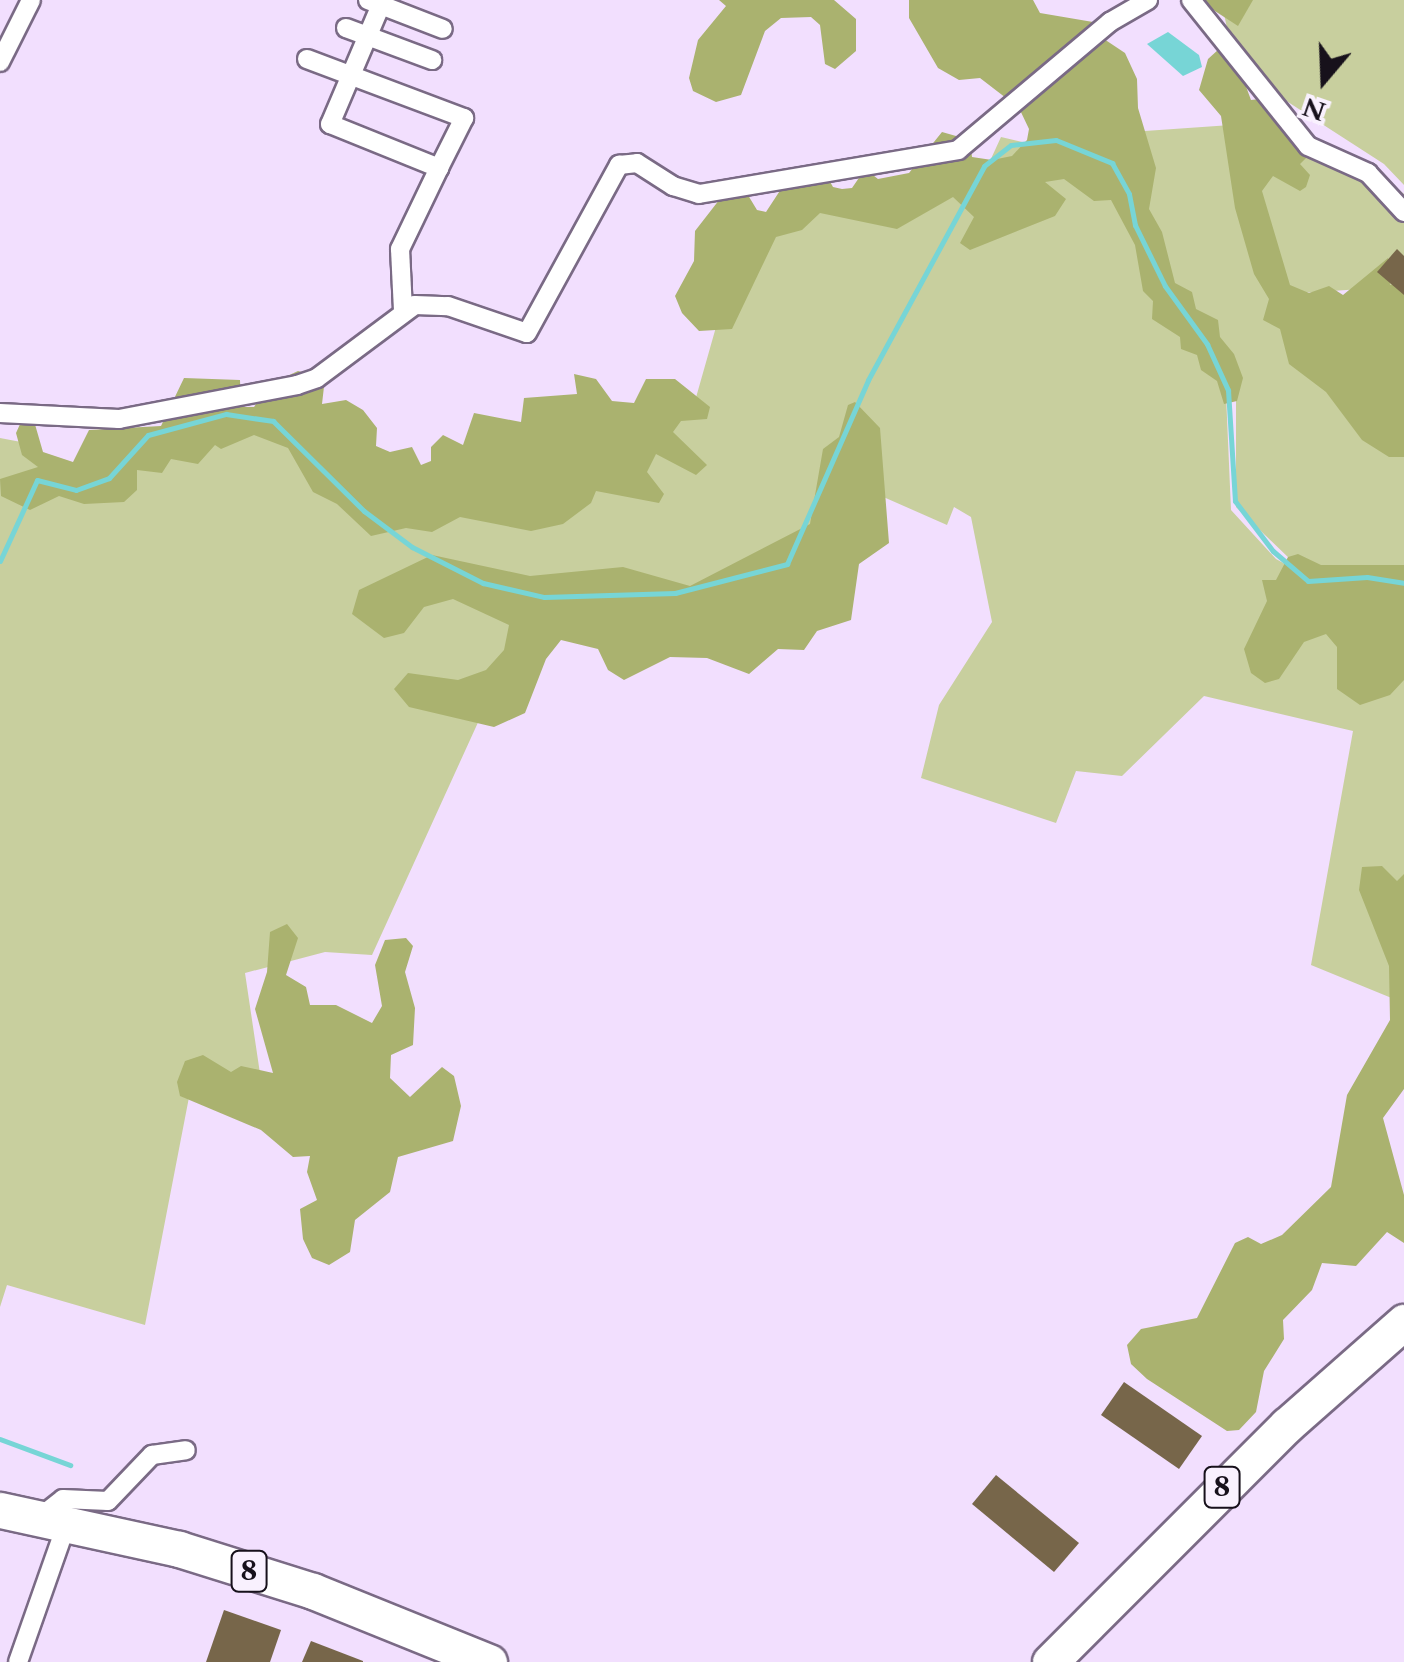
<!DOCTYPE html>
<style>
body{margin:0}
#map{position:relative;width:1404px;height:1662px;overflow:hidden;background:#f2dffe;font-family:Spectral,serif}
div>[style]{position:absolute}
.green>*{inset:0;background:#c8cf9e}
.forest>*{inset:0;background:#aab26f}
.water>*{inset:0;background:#77d5d6}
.stream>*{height:5px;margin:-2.5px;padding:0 2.5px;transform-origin:2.5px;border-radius:2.5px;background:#77d5d6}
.building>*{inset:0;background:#77664a}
.roads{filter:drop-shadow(2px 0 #7a6a85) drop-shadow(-2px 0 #7a6a85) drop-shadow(0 2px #7a6a85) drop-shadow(0 -2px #7a6a85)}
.street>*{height:18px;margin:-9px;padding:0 9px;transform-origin:9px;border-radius:9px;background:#fff}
.highway>*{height:35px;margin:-17.5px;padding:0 17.5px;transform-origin:17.5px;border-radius:17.5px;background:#fff}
span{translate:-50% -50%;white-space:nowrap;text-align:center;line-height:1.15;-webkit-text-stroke:8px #f9f1fe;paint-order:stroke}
.shield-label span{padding:2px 8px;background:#f9f1fe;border:2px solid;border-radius:8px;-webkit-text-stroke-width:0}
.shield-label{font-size:30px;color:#17111b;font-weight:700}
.north{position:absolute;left:1274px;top:30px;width:100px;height:100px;-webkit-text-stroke:8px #f9f1fe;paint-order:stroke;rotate:199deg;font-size:28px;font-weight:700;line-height:40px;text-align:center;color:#17111b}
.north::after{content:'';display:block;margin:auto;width:35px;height:45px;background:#17111b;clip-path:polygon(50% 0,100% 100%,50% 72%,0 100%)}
</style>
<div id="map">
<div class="green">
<div style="clip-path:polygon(1221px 0,1404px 0,1404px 185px,1384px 164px,1274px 93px,1227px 28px)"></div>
<div style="clip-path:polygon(1231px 125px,1270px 288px,1404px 442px,1404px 580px,1291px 560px,1236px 507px,1236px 386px,1166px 274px,1116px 133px)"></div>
<div style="clip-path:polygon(1001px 137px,1051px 149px,1120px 201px,1226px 395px,1231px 510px,1276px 559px,1305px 575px,1404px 585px,1404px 982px,1394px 999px,1311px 965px,1353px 731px,1204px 696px,1122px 776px,1076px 771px,1056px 823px,921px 778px,939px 705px,992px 622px,971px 517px,954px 507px,947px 525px,863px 488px,791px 579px,527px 615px,372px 955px,325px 952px,245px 973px,262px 1087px,196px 1061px,145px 1325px,7px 1285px,0 1307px,0 438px,21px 442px,46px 464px,23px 481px,275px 430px,336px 498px,695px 401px,716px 327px,765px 237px,820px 207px,961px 193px,973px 198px)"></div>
<div style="clip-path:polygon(1310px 144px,1371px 166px,1404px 194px,1404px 312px,1376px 288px,1287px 294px,1252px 191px)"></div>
</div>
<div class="forest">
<div style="clip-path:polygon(719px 0,834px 0,856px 19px,856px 51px,835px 69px,825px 64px,820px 25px,811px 17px,781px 18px,765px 31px,741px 95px,716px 102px,693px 91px,689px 78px,698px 40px,726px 6px)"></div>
<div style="clip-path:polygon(909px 0,1033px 0,1040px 13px,1093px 22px,1098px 35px,1125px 53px,1137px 79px,1138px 108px,1156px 168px,1149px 209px,1162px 232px,1175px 283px,1192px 292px,1196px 309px,1218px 320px,1220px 337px,1234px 354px,1243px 378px,1237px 401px,1224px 404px,1217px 381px,1201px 370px,1197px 355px,1181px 349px,1180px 337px,1152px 319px,1153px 301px,1143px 291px,1135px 245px,1111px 200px,1094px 201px,1064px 179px,1045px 182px,1066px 199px,1055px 216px,970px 250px,960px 243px,974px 217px,953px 197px,897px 229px,820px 213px,802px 230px,776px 237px,732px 329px,699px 331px,682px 313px,675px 296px,694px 261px,695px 231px,737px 177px,757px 210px,766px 212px,783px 186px,824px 171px,833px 187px,842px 189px,852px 188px,865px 169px,878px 179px,909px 173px,942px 132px,970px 140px,972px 157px,992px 160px,1012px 156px,1027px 140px,1029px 129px,1019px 108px,980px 78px,959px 80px,938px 68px,909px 18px)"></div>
<div style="clip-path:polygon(1198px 0,1253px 0,1238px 26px)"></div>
<div style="clip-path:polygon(1219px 49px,1238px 65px,1251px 100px,1269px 98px,1311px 153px,1300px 164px,1310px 175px,1306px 187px,1300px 191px,1273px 176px,1262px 191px,1290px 285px,1309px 293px,1329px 286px,1343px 295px,1388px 258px,1390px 285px,1404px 283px,1404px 457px,1389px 457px,1362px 440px,1326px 392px,1289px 364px,1280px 329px,1263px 320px,1269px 299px,1254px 274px,1235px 208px,1221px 116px,1199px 90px,1208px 59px)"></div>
<div style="clip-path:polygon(298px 371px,325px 378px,322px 404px,346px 400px,363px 410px,377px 428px,376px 446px,390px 452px,412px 447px,421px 465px,431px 461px,431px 447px,443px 435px,463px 445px,474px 413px,521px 422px,524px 398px,577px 394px,574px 374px,596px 379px,612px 401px,634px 403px,646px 379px,675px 379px,710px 407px,707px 419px,681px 421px,673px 432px,707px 465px,696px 475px,656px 454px,647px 472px,664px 494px,659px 503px,596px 491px,591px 503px,563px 524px,531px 531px,460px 517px,432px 532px,406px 528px,371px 536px,337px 504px,313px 492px,288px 448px,254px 435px,221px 449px,215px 445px,198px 464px,171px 459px,162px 473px,137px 470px,137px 490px,124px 502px,84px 504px,59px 496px,30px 510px,1px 496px,0 479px,38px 467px,22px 455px,16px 433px,21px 422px,34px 421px,43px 452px,73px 462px,89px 430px,161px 426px,184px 378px,240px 380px,241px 407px,254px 407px,270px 384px)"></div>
<div style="clip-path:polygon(855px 402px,880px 428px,889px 543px,859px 564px,851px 620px,817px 631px,804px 650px,778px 649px,749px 674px,707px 658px,670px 657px,624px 680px,608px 670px,598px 649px,561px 640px,546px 659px,525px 713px,494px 727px,409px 707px,394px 689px,408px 673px,458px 680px,486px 670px,504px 650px,509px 625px,453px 599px,424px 607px,404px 633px,384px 638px,352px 614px,359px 590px,432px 555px,530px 576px,623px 567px,690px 586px,810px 524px,823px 449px,839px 437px,848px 405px)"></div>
<div style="clip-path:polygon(1298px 554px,1321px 565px,1404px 565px,1404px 680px,1390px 695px,1360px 705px,1337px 689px,1337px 647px,1326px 634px,1304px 642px,1279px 679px,1265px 683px,1251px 673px,1244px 649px,1267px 601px,1262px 580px,1276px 580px,1288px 557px)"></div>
<div style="clip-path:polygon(1382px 866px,1397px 881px,1404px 874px,1404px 1089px,1383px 1118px,1404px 1195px,1404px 1243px,1387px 1232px,1356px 1266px,1322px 1263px,1312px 1290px,1283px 1320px,1284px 1339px,1264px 1371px,1256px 1412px,1239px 1430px,1227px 1431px,1147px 1379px,1131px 1364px,1127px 1345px,1141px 1329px,1197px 1318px,1235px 1243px,1248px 1237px,1261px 1244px,1282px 1235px,1331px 1187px,1347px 1095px,1390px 1020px,1389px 966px,1359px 890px,1362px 867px)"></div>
<div style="clip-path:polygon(287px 924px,298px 938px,286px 975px,306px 987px,310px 1005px,336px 1005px,372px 1023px,382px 1006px,375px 965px,385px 940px,406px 938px,413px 946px,405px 972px,415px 1008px,413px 1045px,391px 1055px,390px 1078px,410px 1097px,442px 1067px,454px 1076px,461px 1106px,453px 1141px,398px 1157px,390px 1192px,355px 1220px,350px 1252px,329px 1265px,312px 1258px,303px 1239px,300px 1209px,317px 1200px,307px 1172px,310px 1156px,293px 1157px,261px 1130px,180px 1096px,177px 1082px,185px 1061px,203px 1055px,231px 1072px,241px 1066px,273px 1073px,255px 1009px,267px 972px,270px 932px)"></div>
</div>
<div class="water">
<div style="clip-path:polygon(1168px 32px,1199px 55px,1202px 67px,1183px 76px,1147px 44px)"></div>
</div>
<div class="stream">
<div style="left:0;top:561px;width:89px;rotate:-65.4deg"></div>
<div style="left:37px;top:480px;width:40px;rotate:14.4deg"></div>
<div style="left:76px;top:490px;width:35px;rotate:-20deg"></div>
<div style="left:109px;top:478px;width:58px;rotate:-47.8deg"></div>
<div style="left:148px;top:435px;width:81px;rotate:-15.1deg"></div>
<div style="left:226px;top:414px;width:48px;rotate:8.5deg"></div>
<div style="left:273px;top:421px;width:128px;rotate:44.7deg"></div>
<div style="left:364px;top:511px;width:60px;rotate:36.9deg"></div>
<div style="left:412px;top:547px;width:80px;rotate:26.9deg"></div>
<div style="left:483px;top:583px;width:63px;rotate:12.9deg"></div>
<div style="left:544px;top:597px;width:131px;rotate:-1.7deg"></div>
<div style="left:675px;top:593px;width:116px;rotate:-14.5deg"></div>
<div style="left:787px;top:564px;width:201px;rotate:-66.2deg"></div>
<div style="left:868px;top:380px;width:243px;rotate:-61.5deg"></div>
<div style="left:984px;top:166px;width:34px;rotate:-38deg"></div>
<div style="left:1011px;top:145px;width:45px;rotate:-6.3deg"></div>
<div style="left:1056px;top:140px;width:61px;rotate:22.3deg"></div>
<div style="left:1112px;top:163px;width:35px;rotate:61deg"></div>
<div style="left:1129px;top:194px;width:32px;rotate:79deg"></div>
<div style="left:1135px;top:225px;width:68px;rotate:63.8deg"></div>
<div style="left:1165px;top:286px;width:72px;rotate:54.1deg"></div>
<div style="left:1207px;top:344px;width:51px;rotate:65.5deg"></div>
<div style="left:1228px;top:390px;width:111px;rotate:86.4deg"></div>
<div style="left:1235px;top:501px;width:63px;rotate:52.8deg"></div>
<div style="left:1273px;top:551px;width:46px;rotate:40.6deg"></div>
<div style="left:1308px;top:581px;width:59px;rotate:-3.9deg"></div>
<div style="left:1367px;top:577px;width:37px;rotate:9deg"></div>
<div style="left:0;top:1439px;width:75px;rotate:20.4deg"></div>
</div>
<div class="building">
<div style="clip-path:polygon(1397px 249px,1404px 256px,1404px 295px,1377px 272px)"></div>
<div style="clip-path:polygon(1124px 1382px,1202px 1436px,1179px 1469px,1101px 1415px)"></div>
<div style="clip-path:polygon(996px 1475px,1079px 1543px,1054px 1572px,972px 1504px)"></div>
<div style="clip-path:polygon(224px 1610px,281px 1630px,270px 1662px,206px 1662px)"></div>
<div style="clip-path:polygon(311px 1641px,363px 1661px,363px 1662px,302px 1662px)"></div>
</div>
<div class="roads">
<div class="street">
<div style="left:368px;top:0;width:80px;rotate:21.1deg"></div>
<div style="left:383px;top:0;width:135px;rotate:113.1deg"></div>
<div style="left:330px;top:124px;width:118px;rotate:22deg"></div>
<div style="left:439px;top:168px;width:90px;rotate:115.7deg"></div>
<div style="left:400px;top:249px;width:61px;rotate:87.2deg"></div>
<div style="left:1191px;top:0;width:187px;rotate:51.3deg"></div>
<div style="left:1308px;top:146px;width:66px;rotate:24.2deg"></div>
<div style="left:1368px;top:173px;width:53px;rotate:47.3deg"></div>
<div style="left:346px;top:28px;width:92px;rotate:20.4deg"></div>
<div style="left:307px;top:59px;width:168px;rotate:20.6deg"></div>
<div style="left:464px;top:118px;width:56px;rotate:116.6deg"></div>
<div style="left:0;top:62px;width:69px;rotate:-63.4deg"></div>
<div style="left:0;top:413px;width:119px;rotate:2.9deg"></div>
<div style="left:119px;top:419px;width:181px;rotate:-10.8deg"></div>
<div style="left:297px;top:385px;width:21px;rotate:-19deg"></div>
<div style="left:317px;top:378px;width:122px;rotate:-36.7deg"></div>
<div style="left:415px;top:305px;width:33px;rotate:2deg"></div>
<div style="left:448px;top:306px;width:83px;rotate:18.9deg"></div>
<div style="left:527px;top:333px;width:192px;rotate:-61.3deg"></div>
<div style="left:619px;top:165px;width:18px;rotate:-6deg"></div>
<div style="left:637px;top:163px;width:43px;rotate:32.6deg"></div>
<div style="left:673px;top:186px;width:27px;rotate:17deg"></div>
<div style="left:699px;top:194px;width:263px;rotate:-9.6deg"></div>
<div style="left:958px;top:150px;width:199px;rotate:-40.1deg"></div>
<div style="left:1110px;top:22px;width:44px;rotate:-30.1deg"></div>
<div style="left:40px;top:1517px;width:29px;rotate:-38deg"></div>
<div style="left:63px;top:1499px;width:45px;rotate:2.5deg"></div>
<div style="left:108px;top:1501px;width:64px;rotate:-46.3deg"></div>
<div style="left:152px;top:1455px;width:34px;rotate:-8deg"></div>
<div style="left:18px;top:1662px;width:147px;rotate:-70.6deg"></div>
</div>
<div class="highway">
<div style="left:0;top:1510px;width:183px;rotate:12.3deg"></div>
<div style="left:179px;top:1549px;width:140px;rotate:17.4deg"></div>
<div style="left:313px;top:1591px;width:190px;rotate:22deg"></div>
<div style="left:1050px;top:1662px;width:335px;rotate:-45deg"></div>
<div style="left:1287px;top:1425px;width:156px;rotate:-41.4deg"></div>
</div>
</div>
<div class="shield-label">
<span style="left:1222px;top:1487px">8</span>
<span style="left:249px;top:1571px">8</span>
</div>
<div class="north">N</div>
</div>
